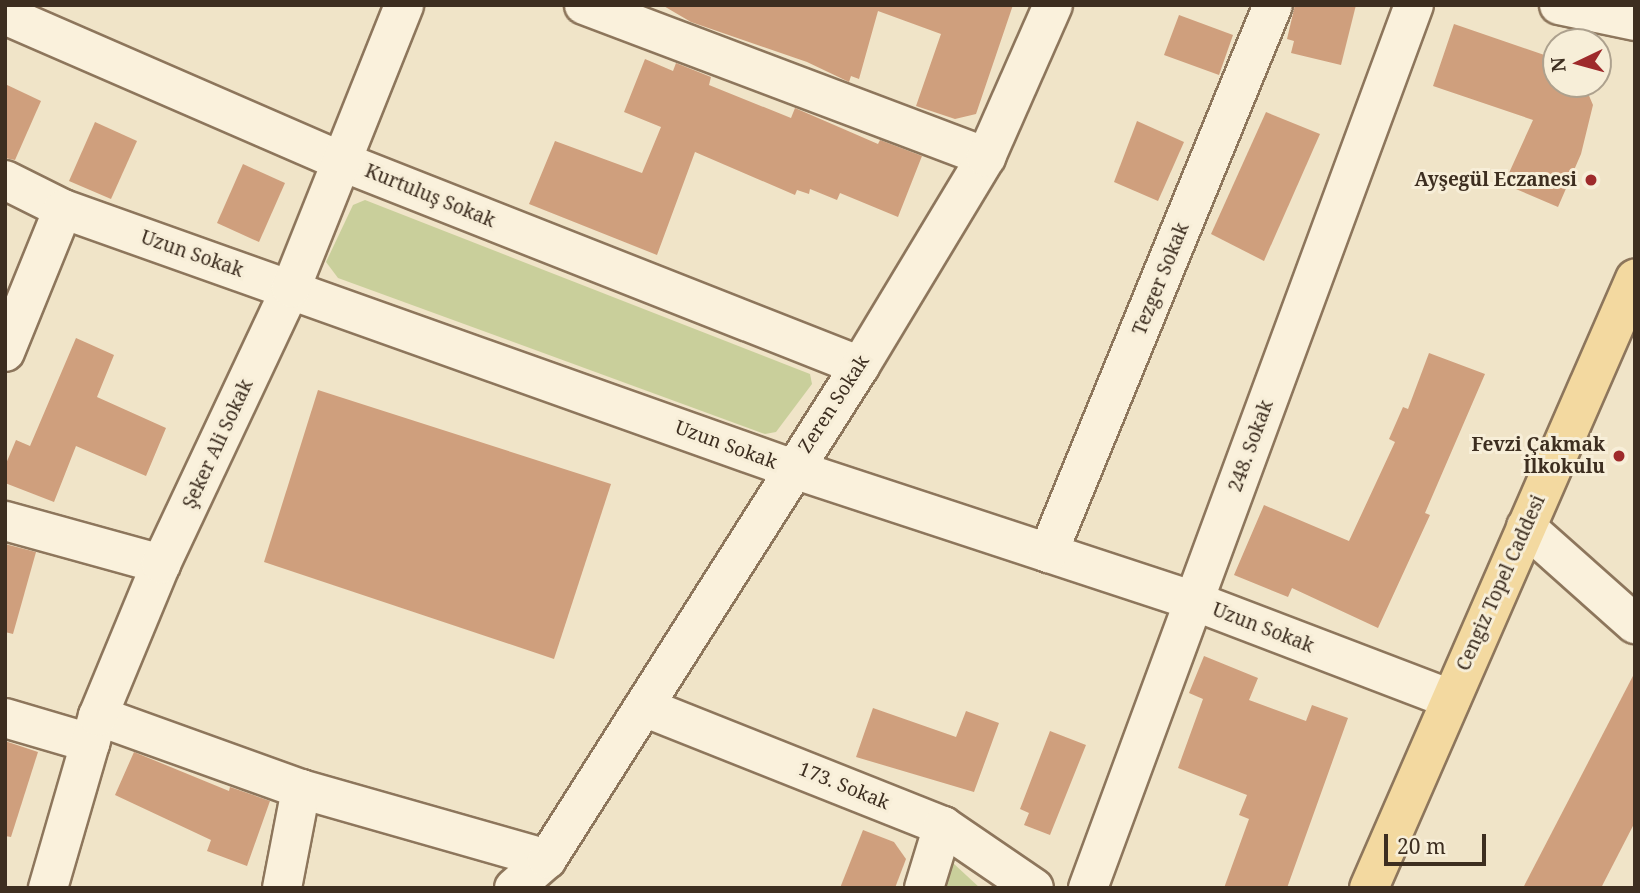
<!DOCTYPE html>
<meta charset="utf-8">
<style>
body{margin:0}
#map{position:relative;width:1640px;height:893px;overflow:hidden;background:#f0e4c8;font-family:"Noto Serif",serif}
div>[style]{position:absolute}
.green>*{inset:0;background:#c9cf9b}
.building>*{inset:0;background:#cf9f7d}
.roads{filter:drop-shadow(2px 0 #8d765c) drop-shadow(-2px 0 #8d765c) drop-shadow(0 2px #8d765c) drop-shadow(0 -2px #8d765c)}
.minor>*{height:38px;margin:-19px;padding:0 19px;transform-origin:19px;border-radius:19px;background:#faf1dc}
.major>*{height:38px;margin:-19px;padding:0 19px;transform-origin:19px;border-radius:19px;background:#f3d9a0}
.dots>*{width:19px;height:19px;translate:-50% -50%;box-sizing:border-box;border:4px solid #f7eed8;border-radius:50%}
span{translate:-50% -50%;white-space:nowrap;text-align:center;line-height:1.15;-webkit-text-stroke:6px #f7eed8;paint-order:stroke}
.poi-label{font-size:19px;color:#3d2e20;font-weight:700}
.right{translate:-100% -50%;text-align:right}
.street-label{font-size:19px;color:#3d2e20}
.frame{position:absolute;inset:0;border:7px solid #3d2e20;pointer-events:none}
.north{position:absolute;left:1542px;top:28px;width:70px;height:70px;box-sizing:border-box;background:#f7eed8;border:2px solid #ada18e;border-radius:50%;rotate:265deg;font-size:19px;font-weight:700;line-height:28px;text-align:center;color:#3d2e20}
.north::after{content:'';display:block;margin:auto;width:24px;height:32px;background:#9e2a2b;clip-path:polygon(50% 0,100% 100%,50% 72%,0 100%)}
.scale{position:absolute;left:1384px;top:834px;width:102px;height:32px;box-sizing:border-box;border:4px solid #3d2e20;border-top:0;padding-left:9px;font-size:21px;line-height:24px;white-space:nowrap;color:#3d2e20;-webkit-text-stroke:5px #f7eed8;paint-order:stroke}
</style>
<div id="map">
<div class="green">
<div style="clip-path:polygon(365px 200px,810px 374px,812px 384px,776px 432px,765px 434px,338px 278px,326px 262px,353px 205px)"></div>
<div style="clip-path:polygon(953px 863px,980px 888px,945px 888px)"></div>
</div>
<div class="building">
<div style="clip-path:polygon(662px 5px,1013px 5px,976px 114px,955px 119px,916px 106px,941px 34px,878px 11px,859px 79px,851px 76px,849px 82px,807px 62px,691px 22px)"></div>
<div style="clip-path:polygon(1295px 5px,1356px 5px,1341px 65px,1291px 53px,1294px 41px,1287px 39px)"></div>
<div style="clip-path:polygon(1179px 15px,1233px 35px,1219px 75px,1164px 55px)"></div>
<div style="clip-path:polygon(1454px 24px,1556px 59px,1556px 84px,1584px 84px,1593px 105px,1581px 154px,1558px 207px,1504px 184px,1533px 120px,1433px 86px)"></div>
<div style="clip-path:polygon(645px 59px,673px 71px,676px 63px,711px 77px,709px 85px,791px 118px,795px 108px,878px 144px,880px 140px,922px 156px,898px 217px,840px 193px,837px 200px,810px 189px,809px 194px,797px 190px,795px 195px,695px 152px,657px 255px,529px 204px,555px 141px,642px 173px,661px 127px,624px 112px)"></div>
<div style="clip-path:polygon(5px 84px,41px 101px,15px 160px,5px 158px)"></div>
<div style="clip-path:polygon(1266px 112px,1320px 134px,1264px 261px,1211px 234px)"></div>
<div style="clip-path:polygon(1137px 121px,1184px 142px,1158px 201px,1114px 182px)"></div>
<div style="clip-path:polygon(95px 122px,137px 141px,111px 199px,69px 181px)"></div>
<div style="clip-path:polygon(243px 164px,285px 183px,259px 242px,217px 223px)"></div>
<div style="clip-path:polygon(76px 338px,114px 355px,97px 397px,166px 428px,146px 476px,76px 446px,54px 502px,5px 483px,5px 466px,16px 440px,30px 446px)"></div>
<div style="clip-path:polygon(1429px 353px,1485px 374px,1425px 513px,1430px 515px,1378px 628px,1292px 588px,1288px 597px,1234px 575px,1264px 505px,1349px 541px,1395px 442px,1389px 439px,1403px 407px,1408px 409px)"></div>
<div style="clip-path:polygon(318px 390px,611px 484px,554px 659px,264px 562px)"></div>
<div style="clip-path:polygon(5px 544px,36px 552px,13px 634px,5px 632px)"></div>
<div style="clip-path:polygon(1204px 656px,1258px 678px,1249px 700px,1306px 721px,1312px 705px,1348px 718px,1287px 888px,1224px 888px,1249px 819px,1239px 815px,1247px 795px,1178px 768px,1203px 699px,1189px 693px)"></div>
<div style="clip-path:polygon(1635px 672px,1635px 822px,1601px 888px,1523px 888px)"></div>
<div style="clip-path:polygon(873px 708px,956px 737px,966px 711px,999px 723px,974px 792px,856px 757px)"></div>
<div style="clip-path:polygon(1050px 731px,1086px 745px,1050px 835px,1024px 825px,1029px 813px,1020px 809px)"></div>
<div style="clip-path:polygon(5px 741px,38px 752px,11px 837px,5px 836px)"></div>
<div style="clip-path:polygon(134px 752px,229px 791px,230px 787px,270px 801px,247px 866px,207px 851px,211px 840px,115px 795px)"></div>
<div style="clip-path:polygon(863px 830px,894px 842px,906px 859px,895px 888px,840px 888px)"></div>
</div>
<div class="roads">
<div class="minor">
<div style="left:584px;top:5px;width:430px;rotate:20.7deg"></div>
<div style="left:1559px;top:5px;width:78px;rotate:11.9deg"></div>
<div style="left:5px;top:15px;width:369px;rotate:23.5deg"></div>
<div style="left:343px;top:162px;width:556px;rotate:21.53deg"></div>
<div style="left:5px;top:180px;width:65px;rotate:26.6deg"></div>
<div style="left:63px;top:209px;width:775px;rotate:19.6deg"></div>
<div style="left:793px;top:469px;width:422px;rotate:18.2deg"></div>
<div style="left:1194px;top:601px;width:275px;rotate:20.9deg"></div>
<div style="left:5px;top:352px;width:154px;rotate:-67.9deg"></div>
<div style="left:5px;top:521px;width:162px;rotate:15.4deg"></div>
<div style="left:1526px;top:527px;width:146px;rotate:41.7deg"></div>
<div style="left:1048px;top:553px;width:592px;rotate:-67.68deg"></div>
<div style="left:644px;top:707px;width:322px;rotate:21.7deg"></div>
<div style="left:943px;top:826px;width:110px;rotate:34.3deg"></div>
<div style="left:98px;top:716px;width:216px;rotate:19.8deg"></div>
<div style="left:301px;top:789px;width:256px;rotate:15.9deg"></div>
<div style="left:5px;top:718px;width:89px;rotate:16.4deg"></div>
<div style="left:48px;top:888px;width:179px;rotate:-73.8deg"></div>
<div style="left:98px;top:716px;width:165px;rotate:-67.5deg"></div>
<div style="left:161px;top:564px;width:305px;rotate:-64.8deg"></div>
<div style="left:291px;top:288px;width:305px;rotate:-68.2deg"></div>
<div style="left:282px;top:888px;width:101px;rotate:-79.1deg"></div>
<div style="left:514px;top:888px;width:44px;rotate:-41.3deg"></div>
<div style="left:547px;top:859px;width:584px;rotate:-57.59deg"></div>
<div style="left:860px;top:366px;width:244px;rotate:-58.9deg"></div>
<div style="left:986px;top:157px;width:166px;rotate:-66.2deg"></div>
<div style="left:924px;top:888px;width:65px;rotate:-73deg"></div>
<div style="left:1088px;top:888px;width:941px;rotate:-69.74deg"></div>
</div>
<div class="major">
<div style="left:1369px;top:888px;width:665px;rotate:-66.41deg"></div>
</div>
</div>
<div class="dots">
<div style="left:1591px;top:180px;background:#9e2a2b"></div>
<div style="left:1619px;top:456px;background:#9e2a2b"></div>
</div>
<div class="poi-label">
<span class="right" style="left:1577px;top:180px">Ayşegül Eczanesi</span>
<span class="right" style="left:1605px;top:456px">Fevzi Çakmak<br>İlkokulu</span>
</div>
<div class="street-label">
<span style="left:430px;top:196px;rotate:22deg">Kurtuluş Sokak</span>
<span style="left:192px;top:254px;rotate:19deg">Uzun Sokak</span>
<span style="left:1161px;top:279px;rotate:-68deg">Tezger Sokak</span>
<span style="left:834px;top:404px;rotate:-57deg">Zeren Sokak</span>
<span style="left:218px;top:444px;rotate:-65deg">Şeker Ali Sokak</span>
<span style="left:726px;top:445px;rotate:20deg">Uzun Sokak</span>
<span style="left:1251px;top:446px;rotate:-70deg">248. Sokak</span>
<span style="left:1501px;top:583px;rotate:-66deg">Cengiz Topel Caddesi</span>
<span style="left:1263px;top:628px;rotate:21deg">Uzun Sokak</span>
<span style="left:844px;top:786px;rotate:22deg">173. Sokak</span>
</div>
<div class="frame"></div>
<div class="north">N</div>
<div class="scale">20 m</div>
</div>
